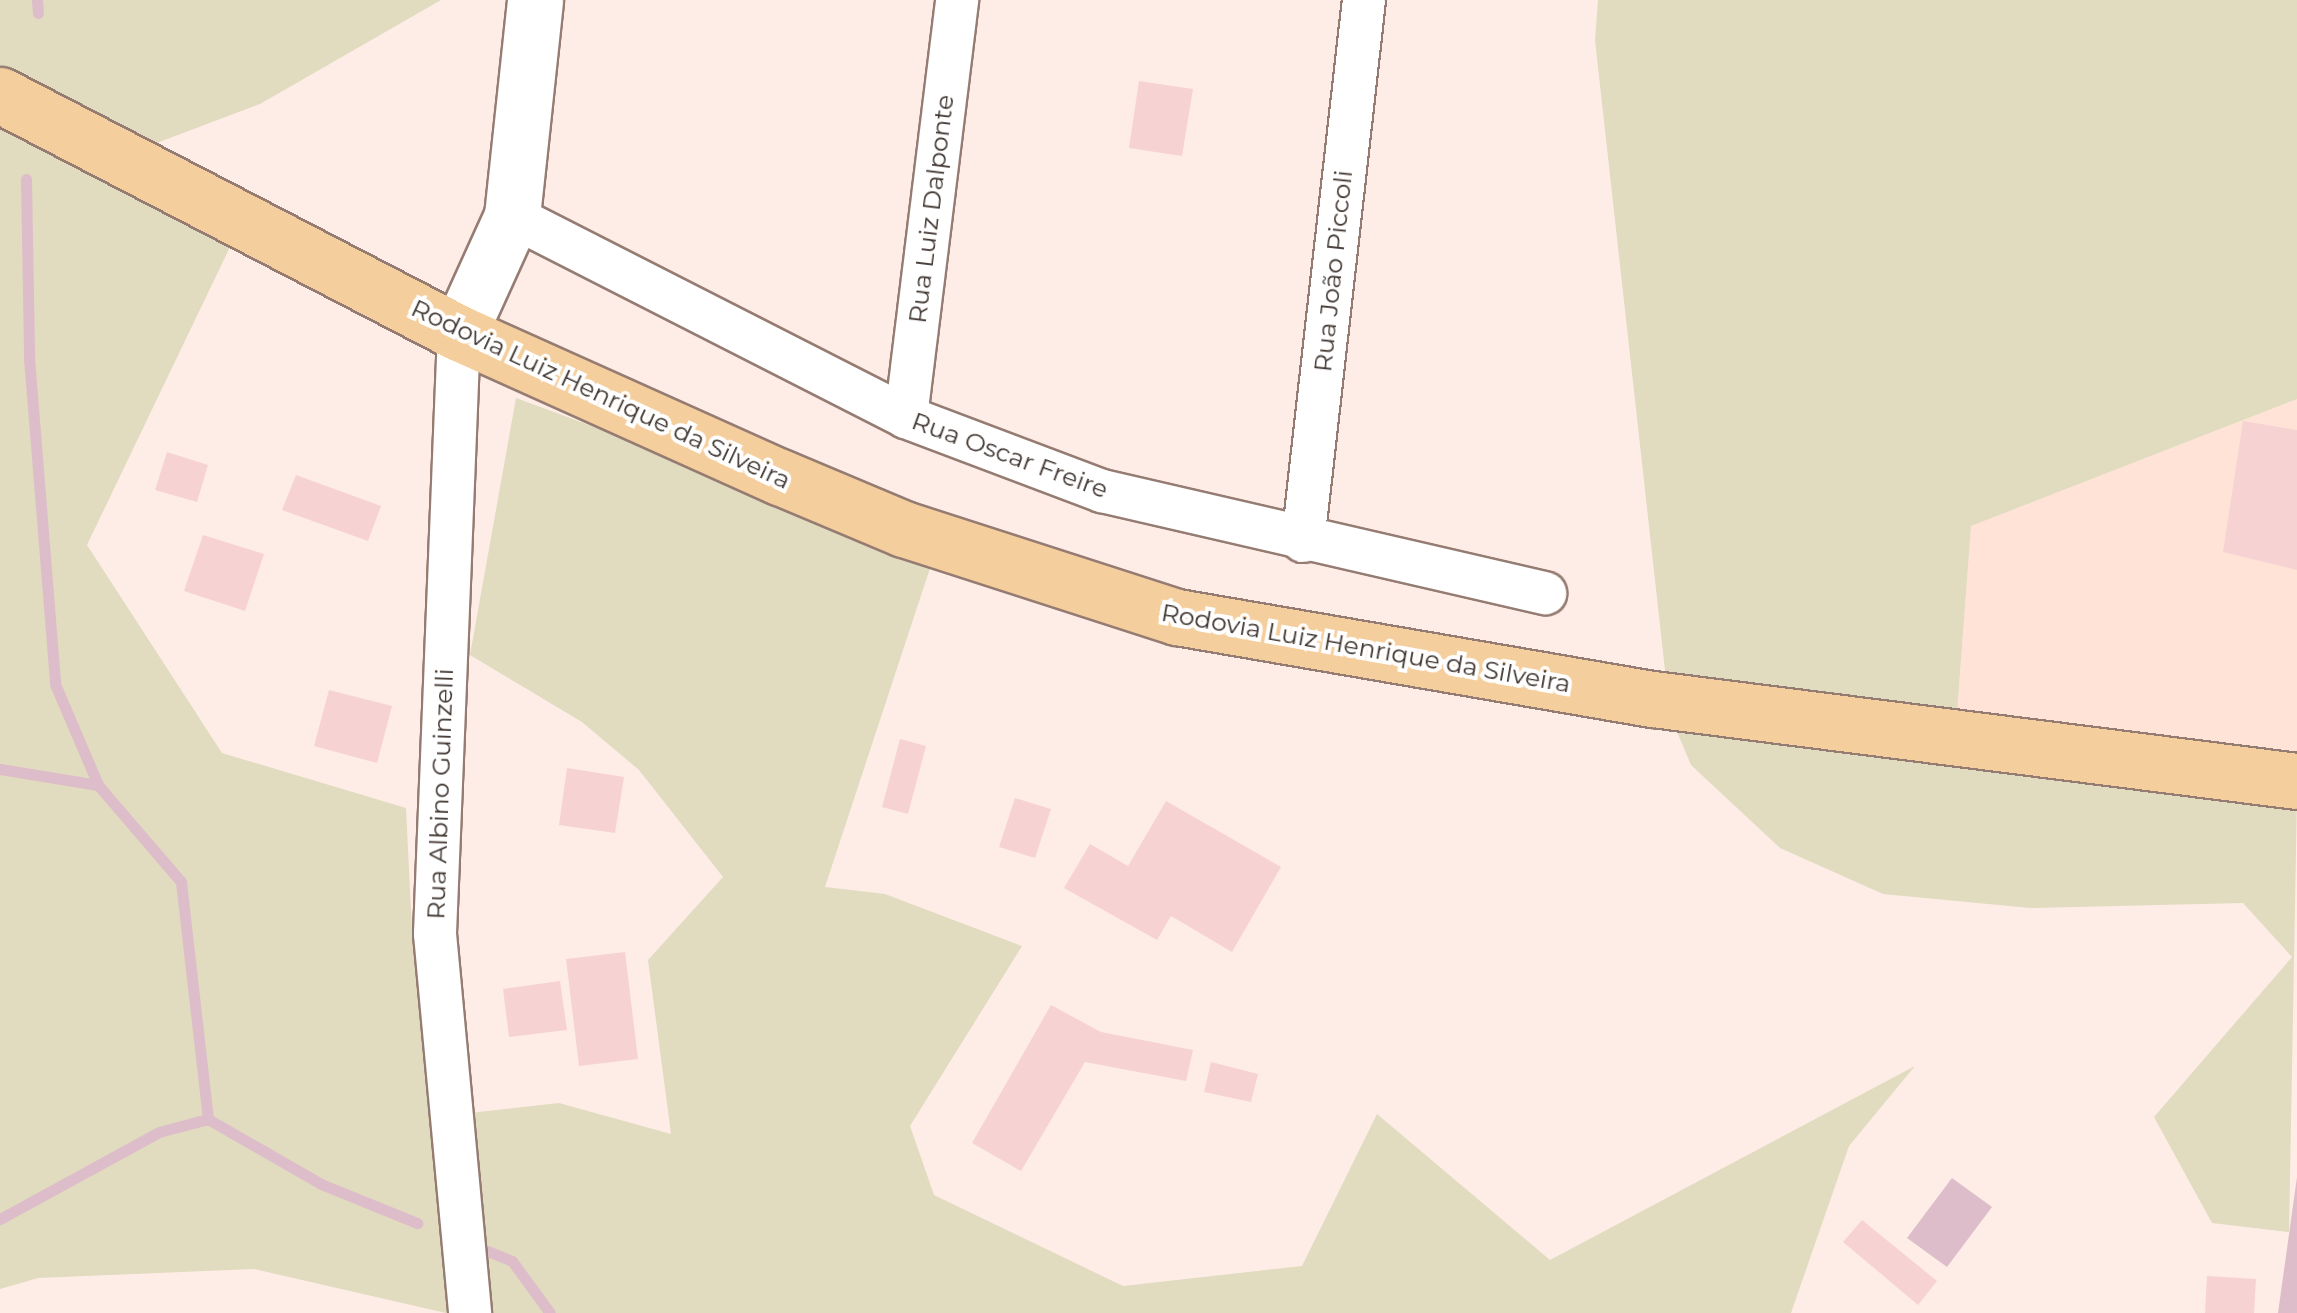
<!DOCTYPE html>
<meta charset="utf-8">
<style>
body{margin:0}
#map{position:relative;width:2297px;height:1313px;overflow:hidden;background:#feede6;font-family:Montserrat,sans-serif}
div>[style]{position:absolute}
.built>*{inset:0;background:#ffe3d7}
.green>*{inset:0;background:#e1dbbf}
.water>*{inset:0;background:#debdca}
.stream>*{height:11px;margin:-5.5px;padding:0 5.5px;transform-origin:5.5px;border-radius:5.5px;background:#debdca}
.building>*{inset:0;background:#f7d2d2}
.roads{filter:drop-shadow(2px 0 #957c72) drop-shadow(-2px 0 #957c72) drop-shadow(0 2px #957c72) drop-shadow(0 -2px #957c72)}
.minor>*{height:42px;margin:-21px;padding:0 21px;transform-origin:21px;border-radius:21px;background:#fff}
.tertiary>*{height:55px;margin:-27.5px;padding:0 27.5px;transform-origin:27.5px;border-radius:27.5px;background:#fff}
.primary>*{height:55px;margin:-27.5px;padding:0 27.5px;transform-origin:27.5px;border-radius:27.5px;background:#f5ce9d}
span{translate:-50% -50%;white-space:nowrap;text-align:center;line-height:1.15;-webkit-text-stroke:8px #fff;paint-order:stroke}
.street-label{font-size:25px;color:#403631}
</style>
<div id="map">
<div class="built">
<div style="clip-path:polygon(2297px 399px,2297px 796px,1954px 754px,1971px 526px)"></div>
</div>
<div class="green">
<div style="clip-path:polygon(0 0,441px 0,260px 104px,146px 147px,254px 197px,87px 545px,222px 753px,406px 808px,412px 931px,442px 1116px,559px 1103px,671px 1134px,648px 960px,723px 877px,639px 770px,582px 722px,470px 655px,516px 398px,935px 553px,825px 887px,885px 894px,1022px 946px,910px 1126px,934px 1195px,1123px 1286px,1302px 1266px,1377px 1114px,1550px 1260px,1915px 1066px,1849px 1146px,1791px 1313px,446px 1313px,254px 1269px,38px 1278px,0 1289px)"></div>
<div style="clip-path:polygon(1598px 0,2297px 0,2297px 399px,1971px 526px,1954px 753px,2297px 796px,2289px 1232px,2212px 1223px,2154px 1117px,2292px 957px,2243px 903px,2030px 908px,1883px 894px,1780px 848px,1691px 765px,1670px 715px,1595px 40px)"></div>
</div>
<div class="water">
<div style="clip-path:polygon(2297px 1177px,2297px 1313px,2278px 1313px)"></div>
<div style="clip-path:polygon(1952px 1178px,1992px 1207px,1947px 1267px,1907px 1238px)"></div>
</div>
<div class="stream">
<div style="left:37px;top:0;width:13px;rotate:86deg"></div>
<div style="left:26px;top:179px;width:179px;rotate:89deg"></div>
<div style="left:29px;top:358px;width:327px;rotate:85.4deg"></div>
<div style="left:55px;top:684px;width:110px;rotate:66.9deg"></div>
<div style="left:0;top:769px;width:99px;rotate:9.3deg"></div>
<div style="left:98px;top:785px;width:128px;rotate:49.4deg"></div>
<div style="left:181px;top:882px;width:239px;rotate:83.5deg"></div>
<div style="left:208px;top:1119px;width:130px;rotate:29.9deg"></div>
<div style="left:321px;top:1184px;width:104px;rotate:22.1deg"></div>
<div style="left:0;top:1219px;width:181px;rotate:-28.7deg"></div>
<div style="left:159px;top:1132px;width:51px;rotate:-14.9deg"></div>
<div style="left:475px;top:1246px;width:40px;rotate:22deg"></div>
<div style="left:512px;top:1261px;width:64px;rotate:53.8deg"></div>
</div>
<div class="building">
<div style="clip-path:polygon(1139px 81px,1193px 89px,1182px 156px,1129px 148px)"></div>
<div style="clip-path:polygon(2243px 421px,2297px 430px,2297px 570px,2223px 552px)"></div>
<div style="clip-path:polygon(167px 452px,208px 465px,197px 502px,155px 490px)"></div>
<div style="clip-path:polygon(296px 475px,381px 506px,368px 541px,282px 510px)"></div>
<div style="clip-path:polygon(203px 535px,264px 554px,245px 611px,184px 591px)"></div>
<div style="clip-path:polygon(329px 690px,392px 706px,377px 763px,314px 746px)"></div>
<div style="clip-path:polygon(900px 739px,926px 746px,908px 814px,882px 807px)"></div>
<div style="clip-path:polygon(567px 768px,624px 777px,615px 833px,559px 825px)"></div>
<div style="clip-path:polygon(1015px 798px,1051px 809px,1035px 858px,999px 847px)"></div>
<div style="clip-path:polygon(1166px 801px,1281px 867px,1232px 952px,1171px 916px,1157px 940px,1064px 888px,1090px 844px,1128px 866px)"></div>
<div style="clip-path:polygon(625px 952px,638px 1059px,579px 1066px,566px 959px)"></div>
<div style="clip-path:polygon(560px 981px,567px 1030px,509px 1037px,503px 989px)"></div>
<div style="clip-path:polygon(1051px 1005px,1101px 1032px,1193px 1050px,1186px 1081px,1085px 1062px,1021px 1171px,972px 1143px)"></div>
<div style="clip-path:polygon(1211px 1062px,1258px 1074px,1251px 1102px,1204px 1092px)"></div>
<div style="clip-path:polygon(1862px 1220px,1937px 1281px,1918px 1305px,1843px 1242px)"></div>
<div style="clip-path:polygon(2207px 1276px,2256px 1279px,2254px 1313px,2205px 1313px)"></div>
</div>
<div class="roads">
<div class="minor">
<div style="left:512px;top:216px;width:442px;rotate:27deg"></div>
<div style="left:906px;top:417px;width:210px;rotate:20.7deg"></div>
<div style="left:1102px;top:491px;width:455px;rotate:13deg"></div>
<div style="left:459px;top:333px;width:601px;rotate:92.29deg"></div>
<div style="left:435px;top:934px;width:381px;rotate:84.7deg"></div>
<div style="left:906px;top:417px;width:420px;rotate:-83deg"></div>
<div style="left:1303px;top:541px;width:544px;rotate:-83.57deg"></div>
</div>
<div class="tertiary">
<div style="left:459px;top:333px;width:128px;rotate:-65.6deg"></div>
<div style="left:512px;top:216px;width:217px;rotate:-83.9deg"></div>
</div>
<div class="primary">
<div style="left:0;top:95px;width:517px;rotate:27.41deg"></div>
<div style="left:459px;top:333px;width:352px;rotate:24.2deg"></div>
<div style="left:780px;top:477px;width:134px;rotate:22.8deg"></div>
<div style="left:904px;top:529px;width:287px;rotate:17.9deg"></div>
<div style="left:1177px;top:617px;width:483px;rotate:9.8deg"></div>
<div style="left:1653px;top:699px;width:649px;rotate:7.26deg"></div>
</div>
</div>
<div class="street-label">
<span style="left:931px;top:209px;rotate:-83deg">Rua Luiz Dalponte</span>
<span style="left:1333px;top:271px;rotate:-84deg">Rua João Piccoli</span>
<span style="left:601px;top:394px;rotate:25deg">Rodovia Luiz Henrique da Silveira</span>
<span style="left:1010px;top:455px;rotate:20deg">Rua Oscar Freire</span>
<span style="left:1366px;top:648px;rotate:10deg">Rodovia Luiz Henrique da Silveira</span>
<span style="left:440px;top:794px;rotate:-88deg">Rua Albino Guinzelli</span>
</div>
</div>
